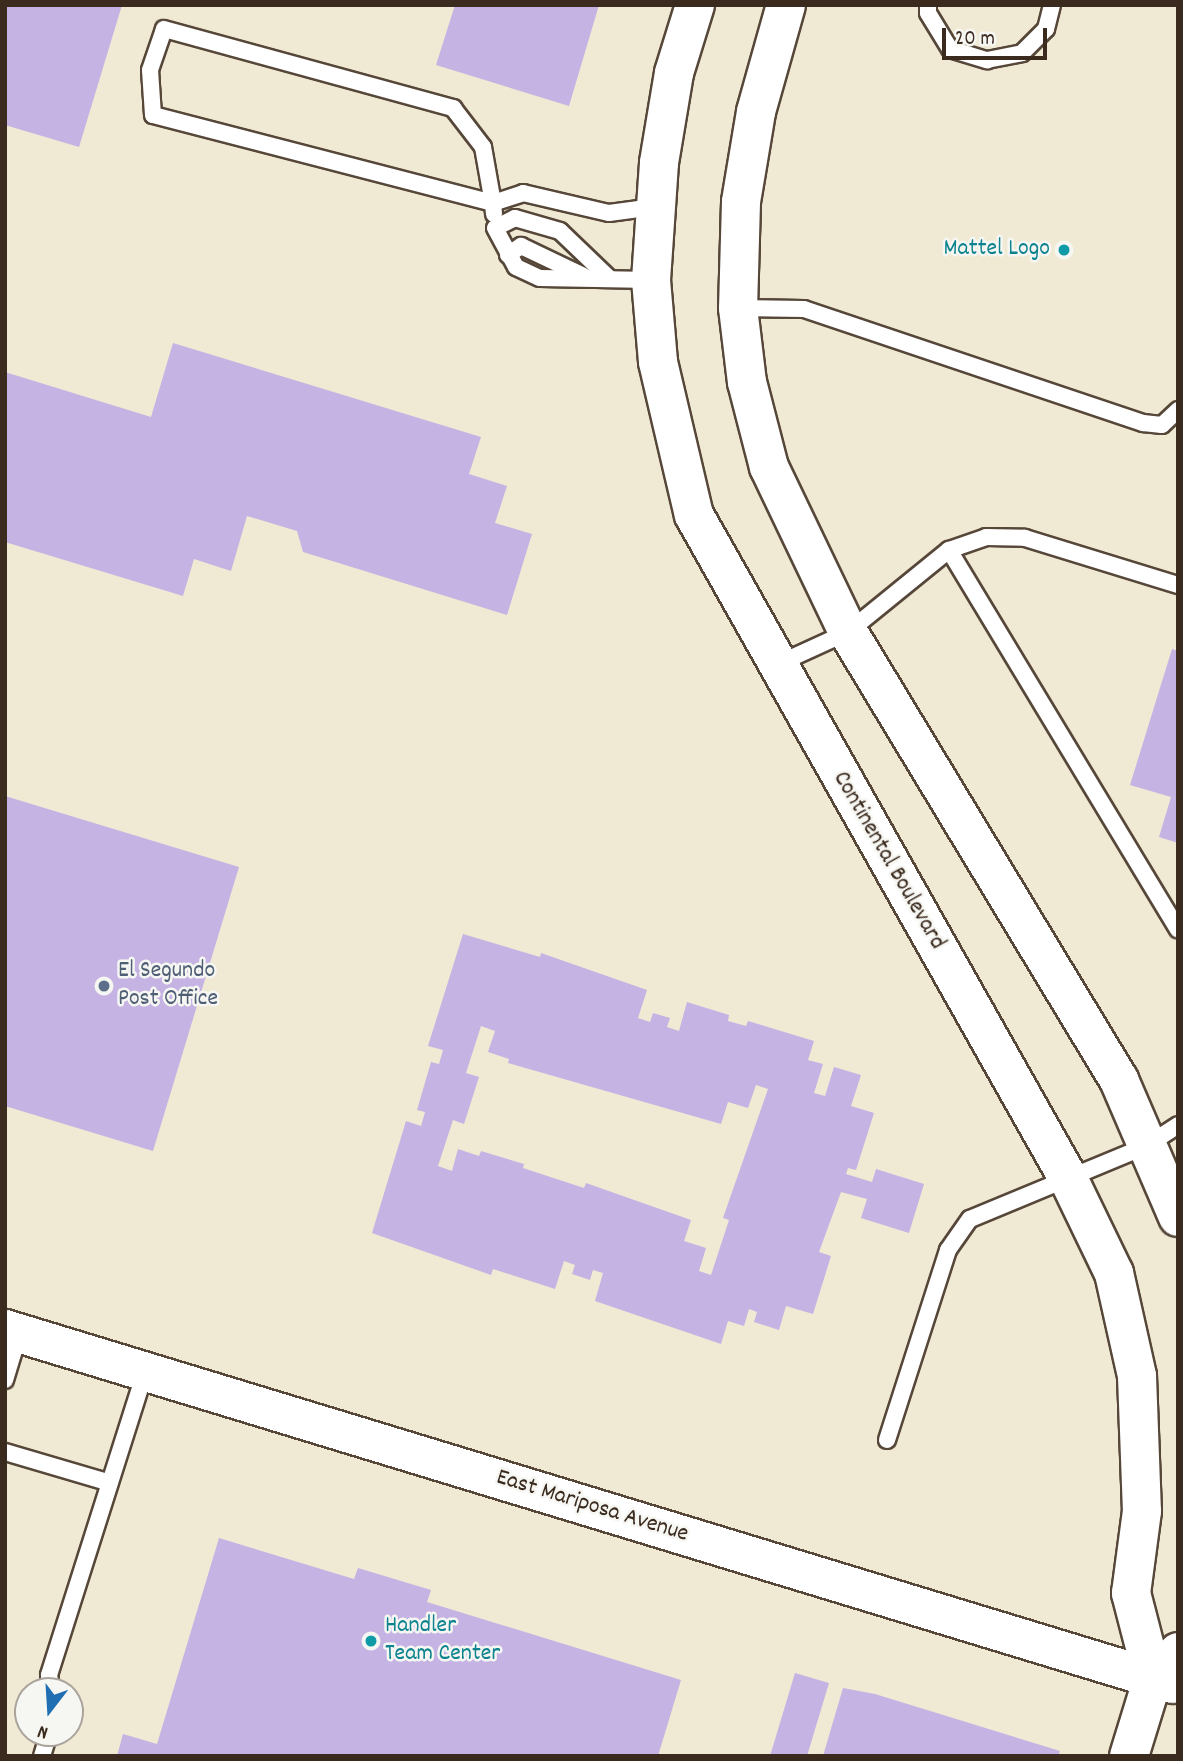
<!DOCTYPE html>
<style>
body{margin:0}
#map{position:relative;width:1183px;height:1761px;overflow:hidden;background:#f0ead5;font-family:Dekko,sans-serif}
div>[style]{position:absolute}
.building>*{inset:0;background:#c4b3e3}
.roads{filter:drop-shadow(2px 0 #564739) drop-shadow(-2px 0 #564739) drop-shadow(0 2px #564739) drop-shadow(0 -2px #564739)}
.service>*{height:16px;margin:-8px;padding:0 8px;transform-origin:8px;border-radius:8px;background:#fff}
.tertiary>*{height:38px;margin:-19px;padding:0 19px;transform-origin:19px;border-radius:19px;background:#fff}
.dots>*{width:19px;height:19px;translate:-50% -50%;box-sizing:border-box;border:4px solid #f6f6f2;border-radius:50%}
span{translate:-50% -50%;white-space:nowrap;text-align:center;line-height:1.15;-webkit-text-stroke:5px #f6f6f2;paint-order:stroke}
.culture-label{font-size:24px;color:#0d838f}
.right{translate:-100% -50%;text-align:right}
.left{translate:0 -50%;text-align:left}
.street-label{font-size:24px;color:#3b2a1e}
.service-label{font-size:24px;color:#4e5e75}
.frame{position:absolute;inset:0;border:7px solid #3b2a1e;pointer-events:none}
.north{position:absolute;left:14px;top:1677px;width:70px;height:70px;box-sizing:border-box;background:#f6f6f2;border:2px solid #aba49d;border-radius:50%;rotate:197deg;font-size:19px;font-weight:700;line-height:28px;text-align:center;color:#3b2a1e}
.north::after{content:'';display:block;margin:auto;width:24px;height:32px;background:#1f6fb2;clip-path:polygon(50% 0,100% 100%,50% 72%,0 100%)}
.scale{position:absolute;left:942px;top:28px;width:105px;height:32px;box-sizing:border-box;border:4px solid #3b2a1e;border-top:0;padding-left:9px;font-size:21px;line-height:24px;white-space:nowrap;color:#3b2a1e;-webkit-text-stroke:5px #f6f6f2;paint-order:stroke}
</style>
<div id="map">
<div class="building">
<div style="clip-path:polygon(5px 5px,122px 5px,79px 147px,5px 125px)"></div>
<div style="clip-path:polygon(455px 5px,599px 5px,569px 106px,436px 65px)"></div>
<div style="clip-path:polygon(173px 343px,481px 437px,469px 474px,507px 486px,495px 523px,532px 534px,507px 615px,303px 552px,297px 531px,247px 516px,231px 571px,194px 559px,183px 596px,5px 542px,5px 372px,151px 417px)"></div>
<div style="clip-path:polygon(1172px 649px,1178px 651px,1178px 843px,1159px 837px,1171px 797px,1130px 785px)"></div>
<div style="clip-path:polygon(5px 796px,239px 867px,153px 1151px,5px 1106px)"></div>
<div style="clip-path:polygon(evenodd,463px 934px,540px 957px,541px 953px,647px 990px,638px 1018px,650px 1022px,653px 1013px,670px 1018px,667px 1027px,679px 1031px,687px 1002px,729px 1015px,728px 1021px,746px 1026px,748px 1021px,814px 1041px,808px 1060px,823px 1064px,814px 1093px,825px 1096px,834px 1067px,861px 1075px,851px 1106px,874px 1113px,856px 1170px,848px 1168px,846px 1174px,872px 1182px,876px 1169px,924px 1184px,909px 1233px,861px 1218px,867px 1199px,841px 1192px,819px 1252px,831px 1256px,813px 1314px,786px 1306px,779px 1330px,754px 1322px,757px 1312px,749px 1309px,744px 1326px,728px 1321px,721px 1344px,595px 1301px,603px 1273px,593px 1270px,590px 1280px,572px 1274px,575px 1265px,564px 1261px,555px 1289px,493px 1269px,491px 1275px,372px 1233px,406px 1121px,421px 1126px,425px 1112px,417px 1110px,431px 1062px,439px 1064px,443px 1050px,428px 1046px,463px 934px,481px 1026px,495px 1031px,488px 1052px,509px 1059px,508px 1063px,721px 1124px,728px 1102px,748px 1108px,756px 1085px,768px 1089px,723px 1218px,729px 1220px,711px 1275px,699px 1271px,706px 1248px,684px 1241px,691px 1220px,586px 1183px,584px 1188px,523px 1168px,524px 1164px,481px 1151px,479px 1156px,458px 1149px,452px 1171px,438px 1166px,453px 1120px,464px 1124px,479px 1077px,466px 1073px,481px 1026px)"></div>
<div style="clip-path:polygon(219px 1538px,354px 1579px,358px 1568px,431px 1590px,427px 1602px,681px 1680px,658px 1756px,117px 1756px,123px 1734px,157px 1744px)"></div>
<div style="clip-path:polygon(795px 1673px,829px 1683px,807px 1756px,770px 1756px)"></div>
<div style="clip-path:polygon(843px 1688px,875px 1694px,1060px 1751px,1058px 1756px,823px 1756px)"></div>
</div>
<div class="roads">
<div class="service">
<div style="left:928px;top:5px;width:8px;rotate:90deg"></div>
<div style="left:928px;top:13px;width:42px;rotate:58.6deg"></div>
<div style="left:950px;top:49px;width:39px;rotate:17deg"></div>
<div style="left:987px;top:60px;width:36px;rotate:-11deg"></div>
<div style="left:1022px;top:53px;width:34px;rotate:-45deg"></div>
<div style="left:1046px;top:29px;width:25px;rotate:-76deg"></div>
<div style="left:164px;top:29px;width:300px;rotate:15.3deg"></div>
<div style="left:453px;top:108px;width:49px;rotate:52.4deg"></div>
<div style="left:483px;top:147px;width:57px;rotate:79.9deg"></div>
<div style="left:493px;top:203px;width:351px;rotate:-165.5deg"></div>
<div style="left:153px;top:115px;width:45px;rotate:-93.8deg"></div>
<div style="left:150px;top:70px;width:43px;rotate:-71.1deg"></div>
<div style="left:494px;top:214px;width:11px;rotate:-95deg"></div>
<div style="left:493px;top:203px;width:32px;rotate:-18deg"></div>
<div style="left:523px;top:193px;width:88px;rotate:13.1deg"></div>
<div style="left:609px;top:213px;width:45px;rotate:-7.6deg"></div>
<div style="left:508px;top:255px;width:16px;rotate:-35deg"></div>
<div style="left:521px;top:246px;width:70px;rotate:25.5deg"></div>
<div style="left:610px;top:279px;width:69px;rotate:-136.2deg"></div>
<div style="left:560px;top:231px;width:47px;rotate:-163.9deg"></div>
<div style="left:515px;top:218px;width:22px;rotate:153deg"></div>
<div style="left:495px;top:228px;width:44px;rotate:61.7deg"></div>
<div style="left:516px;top:267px;width:26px;rotate:25deg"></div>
<div style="left:540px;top:278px;width:111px;rotate:1deg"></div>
<div style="left:738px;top:308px;width:66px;rotate:0.9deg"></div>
<div style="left:804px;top:309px;width:358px;rotate:18.6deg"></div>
<div style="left:1143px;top:423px;width:19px;rotate:6deg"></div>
<div style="left:1162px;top:425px;width:22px;rotate:-43deg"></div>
<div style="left:949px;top:550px;width:443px;rotate:58.9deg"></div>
<div style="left:778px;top:664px;width:77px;rotate:-24.6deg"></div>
<div style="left:848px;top:632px;width:130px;rotate:-39.1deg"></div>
<div style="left:949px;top:550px;width:39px;rotate:-19deg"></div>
<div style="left:986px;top:537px;width:39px;rotate:1deg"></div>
<div style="left:1025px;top:538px;width:160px;rotate:17.1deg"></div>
<div style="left:5px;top:1380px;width:48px;rotate:-73.1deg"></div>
<div style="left:887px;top:1440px;width:200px;rotate:-72.2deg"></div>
<div style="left:948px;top:1250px;width:38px;rotate:-55deg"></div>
<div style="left:970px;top:1219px;width:191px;rotate:-22.5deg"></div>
<div style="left:1146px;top:1146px;width:38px;rotate:-33deg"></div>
<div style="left:5px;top:1452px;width:109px;rotate:16.4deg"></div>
<div style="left:52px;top:1691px;width:16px;rotate:-101deg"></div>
<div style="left:49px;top:1675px;width:318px;rotate:-72.4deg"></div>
<div style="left:42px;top:1756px;width:24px;rotate:-73deg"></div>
</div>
<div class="tertiary">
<div style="left:695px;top:5px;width:71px;rotate:107.2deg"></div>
<div style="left:674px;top:73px;width:91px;rotate:99.5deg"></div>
<div style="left:659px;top:163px;width:117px;rotate:93.9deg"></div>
<div style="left:651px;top:280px;width:82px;rotate:85.1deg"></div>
<div style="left:658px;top:362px;width:157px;rotate:76.8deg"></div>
<div style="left:694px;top:515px;width:761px;rotate:60.57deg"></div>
<div style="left:1068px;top:1178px;width:106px;rotate:64.2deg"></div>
<div style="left:1114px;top:1273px;width:106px;rotate:77.4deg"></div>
<div style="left:1137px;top:1376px;width:135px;rotate:87.9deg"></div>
<div style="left:1142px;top:1511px;width:83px;rotate:97.6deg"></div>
<div style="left:1131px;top:1593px;width:88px;rotate:75.5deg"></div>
<div style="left:786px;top:5px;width:111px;rotate:105.7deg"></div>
<div style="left:756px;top:112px;width:91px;rotate:99.5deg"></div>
<div style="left:741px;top:202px;width:106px;rotate:91.6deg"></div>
<div style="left:738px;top:308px;width:75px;rotate:83.1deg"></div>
<div style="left:747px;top:382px;width:88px;rotate:75.5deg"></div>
<div style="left:769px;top:467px;width:183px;rotate:64.4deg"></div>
<div style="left:848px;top:632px;width:524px;rotate:58.83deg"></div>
<div style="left:1119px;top:1080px;width:149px;rotate:66.7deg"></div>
<div style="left:5px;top:1329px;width:1220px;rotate:16.92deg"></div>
<div style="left:1129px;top:1756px;width:82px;rotate:-72.9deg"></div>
<div style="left:1153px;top:1678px;width:36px;rotate:-46deg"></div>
</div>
</div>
<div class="dots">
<div style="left:1064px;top:250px;background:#0f9aa8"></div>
<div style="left:104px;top:986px;background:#5c6f8a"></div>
<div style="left:371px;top:1641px;background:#0f9aa8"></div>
</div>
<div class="culture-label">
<span class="right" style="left:1050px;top:250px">Mattel Logo</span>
<span class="left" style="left:385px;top:1641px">Handler<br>Team Center</span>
</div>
<div class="street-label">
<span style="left:888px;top:861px;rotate:60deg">Continental Boulevard</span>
<span style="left:592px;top:1507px;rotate:17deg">East Mariposa Avenue</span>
</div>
<div class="service-label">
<span class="left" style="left:118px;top:986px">El Segundo<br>Post Office</span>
</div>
<div class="frame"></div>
<div class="north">N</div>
<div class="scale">20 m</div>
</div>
